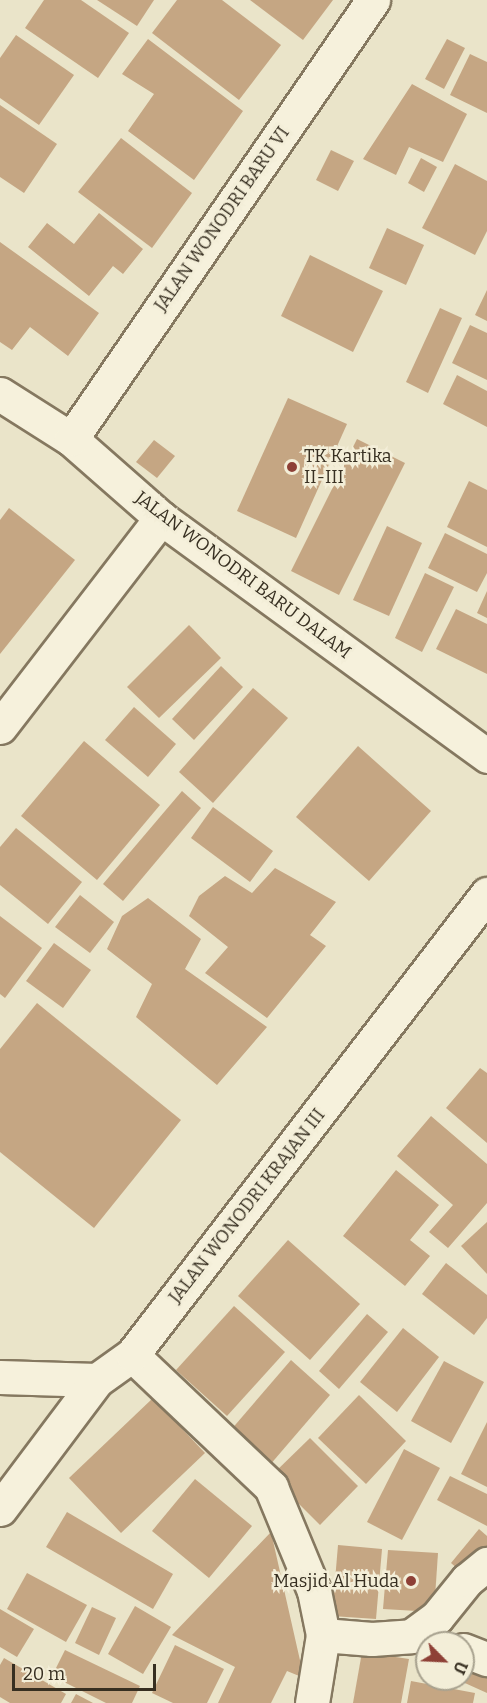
<!DOCTYPE html>
<style>
body{margin:0}
#map{position:relative;width:487px;height:1703px;overflow:hidden;background:#eae4c9;font-family:Bitter,serif}
div>[style]{position:absolute}
.building>*{inset:0;background:#c5a683}
.roads{filter:drop-shadow(2px 0 #857860) drop-shadow(-2px 0 #857860) drop-shadow(0 2px #857860) drop-shadow(0 -2px #857860)}
.minor>*{height:33px;margin:-16.5px;padding:0 16.5px;transform-origin:16.5px;border-radius:16.5px;background:#f6f1dc}
.secondary>*{height:33px;margin:-16.5px;padding:0 16.5px;transform-origin:16.5px;border-radius:16.5px;background:#f6f1dc}
.dots>*{width:16px;height:16px;translate:-50% -50%;box-sizing:border-box;border:3px solid #f3eed8;border-radius:50%}
span{translate:-50% -50%;white-space:nowrap;text-align:center;line-height:1.15;-webkit-text-stroke:5px #f3eed8;paint-order:stroke}
.street-label{font-size:18px;color:#372f21}
.poi-label{font-size:18px;color:#372f21}
.left{translate:0 -50%;text-align:left}
.right{translate:-100% -50%;text-align:right}
.north{position:absolute;left:415px;top:1631px;width:60px;height:60px;box-sizing:border-box;background:#f3eed8;border:2px solid #a8a28f;border-radius:50%;rotate:114deg;font-size:16px;font-weight:700;line-height:24px;text-align:center;color:#372f21}
.north::after{content:'';display:block;margin:auto;width:21px;height:27px;background:#8e4036;clip-path:polygon(50% 0,100% 100%,50% 72%,0 100%)}
.scale{position:absolute;left:12px;top:1664px;width:144px;height:27px;box-sizing:border-box;border:3px solid #372f21;border-top:0;padding-left:8px;font-size:18px;line-height:21px;white-space:nowrap;color:#372f21;-webkit-text-stroke:4px #f3eed8;paint-order:stroke}
</style>
<div id="map">
<div class="building">
<div style="clip-path:polygon(44px 0,81px 0,129px 33px,98px 78px,25px 28px)"></div>
<div style="clip-path:polygon(97px 0,154px 0,137px 26px)"></div>
<div style="clip-path:polygon(177px 0,222px 0,281px 45px,239px 100px,152px 33px)"></div>
<div style="clip-path:polygon(250px 0,333px 0,303px 40px)"></div>
<div style="clip-path:polygon(16px 35px,74px 75px,39px 125px,0 98px,0 58px)"></div>
<div style="clip-path:polygon(148px 39px,243px 111px,194px 180px,128px 131px,154px 94px,122px 74px)"></div>
<div style="clip-path:polygon(447px 39px,465px 48px,444px 89px,425px 79px)"></div>
<div style="clip-path:polygon(470px 54px,487px 62px,487px 113px,450px 95px)"></div>
<div style="clip-path:polygon(412px 84px,467px 114px,443px 162px,409px 147px,396px 175px,363px 159px)"></div>
<div style="clip-path:polygon(0 105px,57px 144px,24px 193px,0 177px)"></div>
<div style="clip-path:polygon(121px 138px,192px 193px,152px 248px,78px 192px)"></div>
<div style="clip-path:polygon(331px 150px,354px 161px,338px 191px,316px 180px)"></div>
<div style="clip-path:polygon(421px 158px,437px 167px,424px 192px,408px 183px)"></div>
<div style="clip-path:polygon(455px 164px,487px 181px,487px 231px,475px 255px,422px 228px)"></div>
<div style="clip-path:polygon(99px 213px,143px 249px,123px 274px,113px 266px,89px 296px,28px 247px,47px 223px,74px 244px)"></div>
<div style="clip-path:polygon(387px 228px,424px 245px,406px 285px,369px 268px)"></div>
<div style="clip-path:polygon(0 242px,99px 313px,68px 356px,30px 327px,12px 350px,0 342px)"></div>
<div style="clip-path:polygon(310px 255px,383px 291px,353px 352px,281px 316px)"></div>
<div style="clip-path:polygon(487px 290px,487px 321px,475px 315px)"></div>
<div style="clip-path:polygon(440px 308px,462px 318px,428px 393px,406px 382px)"></div>
<div style="clip-path:polygon(470px 325px,487px 333px,487px 380px,452px 363px)"></div>
<div style="clip-path:polygon(457px 375px,487px 391px,487px 427px,443px 404px)"></div>
<div style="clip-path:polygon(288px 398px,347px 424px,296px 538px,237px 511px)"></div>
<div style="clip-path:polygon(357px 439px,405px 463px,339px 595px,291px 571px)"></div>
<div style="clip-path:polygon(154px 440px,175px 456px,157px 478px,136px 462px)"></div>
<div style="clip-path:polygon(469px 481px,487px 490px,487px 547px,447px 527px)"></div>
<div style="clip-path:polygon(9px 508px,75px 560px,0 654px,0 520px)"></div>
<div style="clip-path:polygon(387px 526px,422px 543px,389px 616px,353px 600px)"></div>
<div style="clip-path:polygon(445px 533px,487px 554px,487px 573px,477px 592px,428px 568px)"></div>
<div style="clip-path:polygon(425px 573px,454px 587px,422px 652px,395px 638px)"></div>
<div style="clip-path:polygon(487px 591px,487px 618px,477px 613px)"></div>
<div style="clip-path:polygon(456px 609px,487px 624px,487px 674px,436px 649px)"></div>
<div style="clip-path:polygon(189px 625px,221px 658px,159px 718px,127px 687px)"></div>
<div style="clip-path:polygon(221px 666px,243px 687px,194px 740px,172px 719px)"></div>
<div style="clip-path:polygon(253px 688px,288px 718px,213px 803px,179px 772px)"></div>
<div style="clip-path:polygon(134px 707px,176px 744px,148px 777px,105px 740px)"></div>
<div style="clip-path:polygon(84px 741px,160px 805px,97px 880px,21px 816px)"></div>
<div style="clip-path:polygon(358px 746px,431px 811px,369px 881px,296px 817px)"></div>
<div style="clip-path:polygon(182px 791px,201px 808px,123px 901px,103px 884px)"></div>
<div style="clip-path:polygon(213px 807px,273px 851px,250px 882px,191px 838px)"></div>
<div style="clip-path:polygon(16px 828px,82px 882px,48px 924px,0 885px,0 847px)"></div>
<div style="clip-path:polygon(275px 868px,336px 902px,310px 935px,326px 946px,267px 1018px,205px 973px,228px 947px,189px 916px,199px 896px,225px 876px,252px 893px)"></div>
<div style="clip-path:polygon(80px 895px,114px 922px,90px 953px,55px 927px)"></div>
<div style="clip-path:polygon(148px 898px,201px 939px,185px 969px,267px 1027px,217px 1085px,136px 1017px,152px 984px,107px 949px,122px 916px)"></div>
<div style="clip-path:polygon(0 916px,42px 948px,5px 998px,0 994px)"></div>
<div style="clip-path:polygon(54px 943px,91px 970px,63px 1008px,26px 981px)"></div>
<div style="clip-path:polygon(37px 1003px,181px 1120px,94px 1228px,0 1152px,0 1049px)"></div>
<div style="clip-path:polygon(480px 1068px,487px 1073px,487px 1143px,446px 1108px)"></div>
<div style="clip-path:polygon(431px 1116px,487px 1164px,487px 1203px,448px 1248px,429px 1232px,453px 1205px,397px 1156px)"></div>
<div style="clip-path:polygon(396px 1170px,439px 1205px,410px 1240px,430px 1256px,405px 1286px,343px 1236px)"></div>
<div style="clip-path:polygon(487px 1222px,487px 1274px,461px 1246px)"></div>
<div style="clip-path:polygon(288px 1240px,360px 1304px,310px 1360px,238px 1296px)"></div>
<div style="clip-path:polygon(446px 1263px,487px 1295px,487px 1318px,474px 1335px,422px 1294px)"></div>
<div style="clip-path:polygon(234px 1306px,285px 1352px,227px 1416px,176px 1370px)"></div>
<div style="clip-path:polygon(367px 1314px,388px 1332px,339px 1389px,319px 1371px)"></div>
<div style="clip-path:polygon(403px 1328px,439px 1357px,397px 1412px,360px 1382px)"></div>
<div style="clip-path:polygon(291px 1360px,330px 1395px,269px 1466px,230px 1431px)"></div>
<div style="clip-path:polygon(444px 1361px,484px 1382px,451px 1443px,411px 1421px)"></div>
<div style="clip-path:polygon(359px 1395px,406px 1441px,366px 1484px,318px 1438px)"></div>
<div style="clip-path:polygon(153px 1398px,205px 1453px,121px 1533px,69px 1478px)"></div>
<div style="clip-path:polygon(487px 1422px,487px 1487px,461px 1474px)"></div>
<div style="clip-path:polygon(310px 1438px,358px 1486px,320px 1525px,271px 1476px)"></div>
<div style="clip-path:polygon(404px 1449px,440px 1468px,402px 1540px,367px 1522px)"></div>
<div style="clip-path:polygon(450px 1476px,487px 1494px,487px 1526px,437px 1500px)"></div>
<div style="clip-path:polygon(195px 1479px,252px 1526px,209px 1578px,152px 1531px)"></div>
<div style="clip-path:polygon(67px 1512px,173px 1574px,153px 1609px,46px 1547px)"></div>
<div style="clip-path:polygon(479px 1529px,487px 1536px,487px 1551px,466px 1576px,451px 1563px)"></div>
<div style="clip-path:polygon(271px 1532px,304px 1678px,287px 1671px,271px 1703px,218px 1703px,235px 1667px,172px 1635px)"></div>
<div style="clip-path:polygon(338px 1545px,382px 1549px,376px 1619px,332px 1616px)"></div>
<div style="clip-path:polygon(388px 1550px,438px 1553px,434px 1612px,383px 1609px)"></div>
<div style="clip-path:polygon(27px 1573px,87px 1605px,66px 1642px,7px 1609px)"></div>
<div style="clip-path:polygon(135px 1606px,171px 1627px,143px 1674px,108px 1654px)"></div>
<div style="clip-path:polygon(92px 1607px,116px 1618px,99px 1655px,75px 1643px)"></div>
<div style="clip-path:polygon(0 1609px,34px 1629px,17px 1657px,0 1647px)"></div>
<div style="clip-path:polygon(175px 1645px,224px 1669px,207px 1703px,173px 1703px,152px 1693px)"></div>
<div style="clip-path:polygon(65px 1650px,140px 1686px,132px 1703px,106px 1703px,52px 1676px)"></div>
<div style="clip-path:polygon(362px 1652px,409px 1659px,401px 1703px,353px 1703px)"></div>
<div style="clip-path:polygon(463px 1657px,487px 1668px,487px 1693px,456px 1679px,463px 1679px)"></div>
<div style="clip-path:polygon(4px 1658px,66px 1694px,61px 1703px,10px 1703px,0 1697px,0 1665px)"></div>
<div style="clip-path:polygon(411px 1681px,475px 1693px,473px 1703px,407px 1703px)"></div>
<div style="clip-path:polygon(76px 1694px,93px 1703px,71px 1703px)"></div>
</div>
<div class="roads">
<div class="minor">
<div style="left:0;top:394px;width:84px;rotate:32.4deg"></div>
<div style="left:71px;top:439px;width:120px;rotate:41.3deg"></div>
<div style="left:161px;top:518px;width:404px;rotate:36.1deg"></div>
<div style="left:71px;top:439px;width:533px;rotate:-55.47deg"></div>
<div style="left:0;top:727px;width:264px;rotate:-52.4deg"></div>
<div style="left:132px;top:1355px;width:192px;rotate:43.5deg"></div>
<div style="left:271px;top:1487px;width:113px;rotate:67.5deg"></div>
<div style="left:314px;top:1591px;width:45px;rotate:78.4deg"></div>
<div style="left:323px;top:1635px;width:69px;rotate:99.2deg"></div>
<div style="left:0;top:1377px;width:97px;rotate:1.8deg"></div>
<div style="left:323px;top:1635px;width:49px;rotate:4.7deg"></div>
<div style="left:372px;top:1639px;width:39px;rotate:-4deg"></div>
<div style="left:411px;top:1636px;width:32px;rotate:-36deg"></div>
<div style="left:437px;top:1617px;width:48px;rotate:-51deg"></div>
<div style="left:467px;top:1580px;width:26px;rotate:-39deg"></div>
<div style="left:463px;top:1650px;width:26px;rotate:21deg"></div>
</div>
<div class="secondary">
<div style="left:0;top:1509px;width:161px;rotate:-53.1deg"></div>
<div style="left:97px;top:1380px;width:43px;rotate:-35.5deg"></div>
<div style="left:132px;top:1355px;width:582px;rotate:-52.4deg"></div>
</div>
</div>
<div class="dots">
<div style="left:292px;top:467px;background:#8e4036"></div>
<div style="left:411px;top:1581px;background:#8e4036"></div>
</div>
<div class="street-label">
<span style="left:222px;top:219px;rotate:-55deg">JALAN WONODRI BARU VI</span>
<span style="left:243px;top:575px;rotate:37deg">JALAN WONODRI BARU DALAM</span>
<span style="left:247px;top:1206px;rotate:-52deg">JALAN WONODRI KRAJAN III</span>
</div>
<div class="poi-label">
<span class="left" style="left:304px;top:467px">TK Kartika<br>II-III</span>
<span class="right" style="left:399px;top:1581px">Masjid Al Huda</span>
</div>
<div class="north">U</div>
<div class="scale">20 m</div>
</div>
